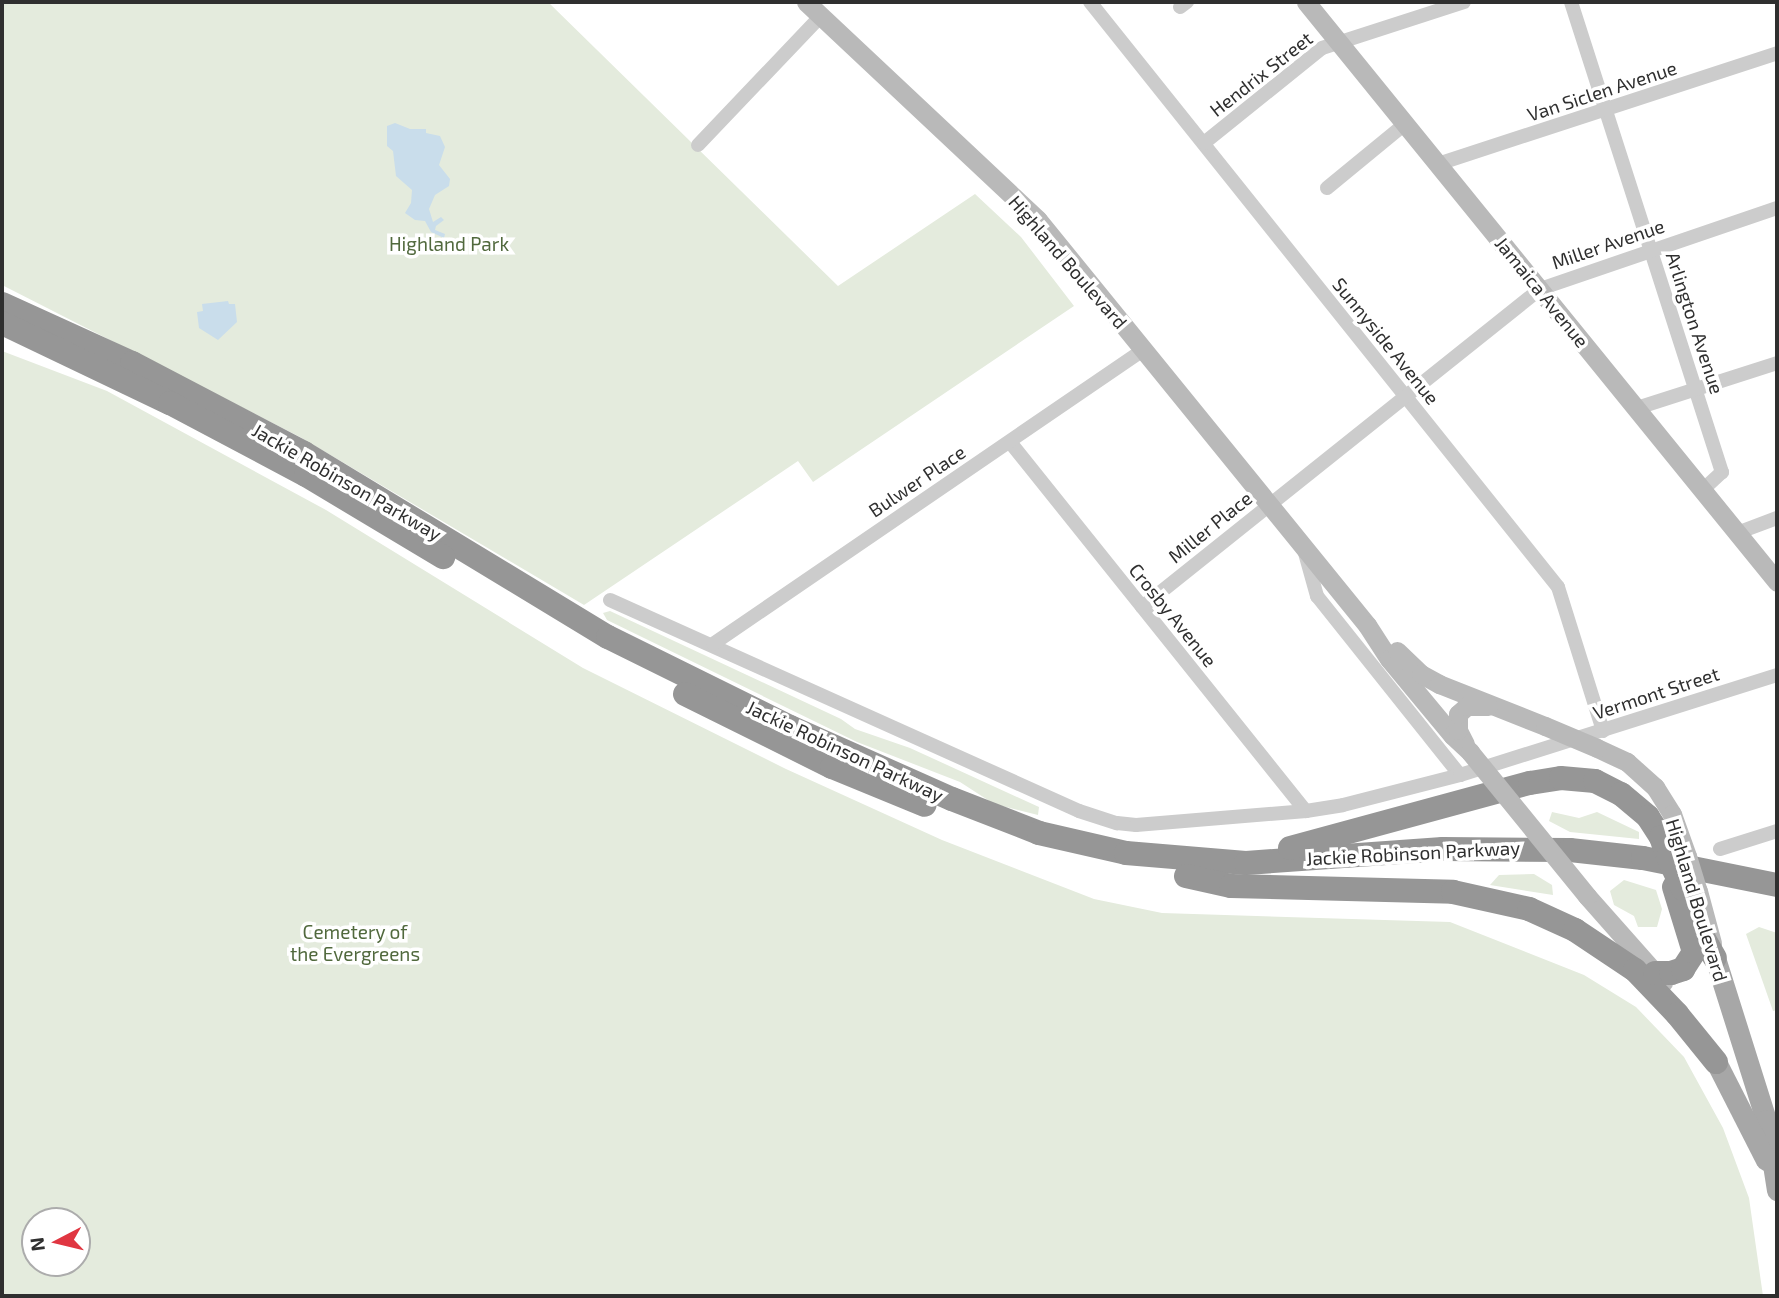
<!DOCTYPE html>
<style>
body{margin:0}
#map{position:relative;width:1779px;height:1298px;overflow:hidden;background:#fff;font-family:"Exo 2",sans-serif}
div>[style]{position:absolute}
.green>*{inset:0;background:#e4ebdd}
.water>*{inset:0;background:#c9ddeb}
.minor>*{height:14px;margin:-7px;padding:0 7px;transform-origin:7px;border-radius:7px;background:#ccc}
.secondary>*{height:19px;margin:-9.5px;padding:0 9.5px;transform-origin:9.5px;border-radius:9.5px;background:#b9b9b9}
.primary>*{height:21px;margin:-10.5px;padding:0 10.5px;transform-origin:10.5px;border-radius:10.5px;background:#a7a7a7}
.motorway>*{height:24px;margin:-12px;padding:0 12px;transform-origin:12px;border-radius:12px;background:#969696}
.secondary-bridge>*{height:19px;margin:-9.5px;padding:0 9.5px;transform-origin:9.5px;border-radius:9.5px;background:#b9b9b9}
.motorway-bridge>*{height:24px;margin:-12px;padding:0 12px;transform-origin:12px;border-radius:12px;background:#969696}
span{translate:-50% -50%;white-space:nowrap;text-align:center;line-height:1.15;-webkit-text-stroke:7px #fff;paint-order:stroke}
.street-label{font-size:19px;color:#2f2f2f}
.park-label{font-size:19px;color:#51693d}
.frame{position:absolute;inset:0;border:4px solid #2f2f2f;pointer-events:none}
.north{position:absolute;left:21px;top:1207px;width:70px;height:70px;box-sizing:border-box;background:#fff;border:2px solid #acacac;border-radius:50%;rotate:263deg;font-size:19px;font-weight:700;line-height:28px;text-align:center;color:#2f2f2f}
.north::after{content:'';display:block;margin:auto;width:24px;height:32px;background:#e03641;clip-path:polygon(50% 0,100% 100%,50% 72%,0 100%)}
</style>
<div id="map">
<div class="green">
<div style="clip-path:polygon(2px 2px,548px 2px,838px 286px,975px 194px,1021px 237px,1074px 306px,813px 482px,798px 461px,584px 605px,300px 437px,2px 285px)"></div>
<div style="clip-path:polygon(evenodd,2px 351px,107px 391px,326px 510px,583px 668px,786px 769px,942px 840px,1094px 899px,1162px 913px,1450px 922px,1584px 975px,1636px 1007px,1684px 1057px,1723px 1128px,1749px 1198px,1763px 1296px,2px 1296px,2px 351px,35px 1221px,77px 1221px,77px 1263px,35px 1263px,35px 1221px)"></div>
<div style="clip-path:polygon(610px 611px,841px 719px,855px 729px,910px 748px,1039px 807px,1038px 815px,994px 804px,960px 782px,857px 742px,607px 620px,603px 613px)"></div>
<div style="clip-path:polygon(1552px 812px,1579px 818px,1597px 812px,1639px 832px,1639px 839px,1570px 832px,1549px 821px)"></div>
<div style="clip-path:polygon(1534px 874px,1552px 885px,1553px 895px,1490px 885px,1499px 875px)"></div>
<div style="clip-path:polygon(1624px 880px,1656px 890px,1662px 909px,1657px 927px,1638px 927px,1634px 916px,1614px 905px,1610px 891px)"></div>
<div style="clip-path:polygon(1759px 927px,1777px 933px,1777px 1010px,1773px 1011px,1746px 934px)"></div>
</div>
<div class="water">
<div style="clip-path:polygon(395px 123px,410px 129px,426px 129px,426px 133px,440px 136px,445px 147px,439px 165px,450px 179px,449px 186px,435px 195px,429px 209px,433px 222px,441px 217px,444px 220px,436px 226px,435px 230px,445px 234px,444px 238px,431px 232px,425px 221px,415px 220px,405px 213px,411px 203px,412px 190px,396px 176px,393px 151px,387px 146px,387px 126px)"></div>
<div style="clip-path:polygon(228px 301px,229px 304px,235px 304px,237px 322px,218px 340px,199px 328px,197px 312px,203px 311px,202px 304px)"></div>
</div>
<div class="minor">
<div style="left:1090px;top:2px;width:749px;rotate:51.34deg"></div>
<div style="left:1558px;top:587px;width:151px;rotate:72.6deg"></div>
<div style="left:1571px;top:2px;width:494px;rotate:72.2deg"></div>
<div style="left:1722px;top:472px;width:26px;rotate:137deg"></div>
<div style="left:1180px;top:7px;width:9px;rotate:-36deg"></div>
<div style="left:1204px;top:143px;width:151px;rotate:-38.8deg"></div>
<div style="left:1322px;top:48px;width:149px;rotate:-17.9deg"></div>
<div style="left:698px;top:145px;width:178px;rotate:-46.4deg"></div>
<div style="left:1438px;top:164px;width:357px;rotate:-18.1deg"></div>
<div style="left:1327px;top:188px;width:101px;rotate:-39.4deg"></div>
<div style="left:1637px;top:408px;width:147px;rotate:-17.8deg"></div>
<div style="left:1010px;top:442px;width:473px;rotate:51.3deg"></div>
<div style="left:1737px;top:533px;width:43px;rotate:-20.6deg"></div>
<div style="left:1305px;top:553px;width:45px;rotate:74.4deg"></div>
<div style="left:1317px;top:596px;width:229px;rotate:51.4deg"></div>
<div style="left:610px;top:600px;width:514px;rotate:24.22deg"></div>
<div style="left:1079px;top:811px;width:40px;rotate:18deg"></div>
<div style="left:1117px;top:823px;width:19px;rotate:6deg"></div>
<div style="left:1136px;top:825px;width:171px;rotate:-4.7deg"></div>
<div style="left:1306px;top:811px;width:37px;rotate:-9deg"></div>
<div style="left:1343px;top:805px;width:121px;rotate:-14.4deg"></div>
<div style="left:1460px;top:775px;width:332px;rotate:-17.5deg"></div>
<div style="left:1142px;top:607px;width:509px;rotate:-38.62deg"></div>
<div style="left:1540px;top:289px;width:250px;rotate:-18.9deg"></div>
<div style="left:713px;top:644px;width:521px;rotate:-34.36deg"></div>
<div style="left:1720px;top:849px;width:60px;rotate:-17.5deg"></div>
</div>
<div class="secondary">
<div style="left:806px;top:2px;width:318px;rotate:43.2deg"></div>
<div style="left:1038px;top:220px;width:522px;rotate:50.91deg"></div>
<div style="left:1367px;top:625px;width:40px;rotate:57.1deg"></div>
<div style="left:1389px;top:659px;width:99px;rotate:50.3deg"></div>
<div style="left:1452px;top:735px;width:25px;rotate:43deg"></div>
<div style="left:1306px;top:2px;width:747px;rotate:50.92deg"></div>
<div style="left:1397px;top:651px;width:33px;rotate:44deg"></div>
<div style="left:1421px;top:674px;width:21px;rotate:29deg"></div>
<div style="left:1439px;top:684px;width:114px;rotate:21.6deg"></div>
<div style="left:1465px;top:744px;width:16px;rotate:-117deg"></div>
<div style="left:1458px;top:730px;width:16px;rotate:-90deg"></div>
<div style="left:1458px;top:714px;width:12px;rotate:-42deg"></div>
<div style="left:1467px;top:706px;width:21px"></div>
<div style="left:1597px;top:748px;width:33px;rotate:25deg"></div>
<div style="left:1627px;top:762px;width:38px;rotate:42deg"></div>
<div style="left:1655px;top:787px;width:32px;rotate:58deg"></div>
<div style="left:1672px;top:814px;width:45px;rotate:70.3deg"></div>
<div style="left:1698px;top:891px;width:54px;rotate:74.9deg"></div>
<div style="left:1587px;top:896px;width:115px;rotate:48.5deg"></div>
</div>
<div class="primary">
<div style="left:1715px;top:958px;width:170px;rotate:72.5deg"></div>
<div style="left:1766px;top:1120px;width:71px;rotate:81.1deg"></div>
<div style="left:1716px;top:1062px;width:110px;rotate:63deg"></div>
</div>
<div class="motorway">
<div style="left:2px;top:304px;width:143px;rotate:24.4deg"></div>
<div style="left:132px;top:363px;width:194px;rotate:27.6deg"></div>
<div style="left:304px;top:453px;width:355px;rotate:31.2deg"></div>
<div style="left:608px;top:637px;width:203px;rotate:26.3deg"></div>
<div style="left:790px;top:727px;width:177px;rotate:24deg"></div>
<div style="left:952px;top:799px;width:93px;rotate:21.3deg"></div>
<div style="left:1039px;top:833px;width:89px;rotate:12.9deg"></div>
<div style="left:1126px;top:853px;width:120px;rotate:4.8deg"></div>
<div style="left:1246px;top:863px;width:197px;rotate:-4.1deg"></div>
<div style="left:1443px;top:849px;width:127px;rotate:0.5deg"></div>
<div style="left:1570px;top:850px;width:73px;rotate:6.3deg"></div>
<div style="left:1643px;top:858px;width:137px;rotate:11.4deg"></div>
<div style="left:2px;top:323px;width:186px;rotate:25.5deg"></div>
<div style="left:170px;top:403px;width:154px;rotate:27.9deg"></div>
<div style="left:306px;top:475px;width:160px;rotate:30.9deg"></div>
<div style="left:685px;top:694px;width:164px;rotate:26.4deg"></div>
<div style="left:832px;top:767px;width:100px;rotate:22.2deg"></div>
<div style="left:1290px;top:848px;width:249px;rotate:-15.2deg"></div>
<div style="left:1530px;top:783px;width:31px;rotate:-9deg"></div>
<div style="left:1561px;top:778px;width:34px;rotate:5deg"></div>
<div style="left:1595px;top:781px;width:29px;rotate:27deg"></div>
<div style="left:1621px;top:794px;width:35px;rotate:40deg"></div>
<div style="left:1648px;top:817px;width:24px;rotate:57deg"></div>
<div style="left:1661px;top:837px;width:21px;rotate:71deg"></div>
<div style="left:1186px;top:876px;width:46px;rotate:12.5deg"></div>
<div style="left:1231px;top:886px;width:222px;rotate:1.5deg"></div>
<div style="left:1453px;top:892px;width:78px;rotate:12.6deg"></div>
<div style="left:1529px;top:909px;width:51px;rotate:24.5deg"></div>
<div style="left:1575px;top:930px;width:72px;rotate:33.7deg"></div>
<div style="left:1635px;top:970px;width:61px;rotate:46.3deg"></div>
<div style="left:1677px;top:1014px;width:62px;rotate:50.9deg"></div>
<div style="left:1695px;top:923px;width:40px;rotate:60.3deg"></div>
<div style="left:1655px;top:973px;width:16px"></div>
<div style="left:1671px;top:973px;width:13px;rotate:-18deg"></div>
<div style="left:1683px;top:969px;width:20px;rotate:-57deg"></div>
<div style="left:1694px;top:952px;width:68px;rotate:-107.1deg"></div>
</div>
<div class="secondary-bridge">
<div style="left:1545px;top:726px;width:56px;rotate:22.9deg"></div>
<div style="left:1470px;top:752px;width:186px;rotate:50.9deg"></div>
<div style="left:1687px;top:856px;width:37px;rotate:73deg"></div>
</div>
<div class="motorway-bridge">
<div style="left:1668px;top:857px;width:35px;rotate:65deg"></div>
</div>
<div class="street-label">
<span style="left:1261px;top:74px;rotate:-38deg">Hendrix Street</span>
<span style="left:1602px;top:91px;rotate:-18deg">Van Siclen Avenue</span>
<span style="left:1608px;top:244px;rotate:-19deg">Miller Avenue</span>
<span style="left:1068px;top:262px;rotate:49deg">Highland Boulevard</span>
<span style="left:1542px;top:292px;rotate:51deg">Jamaica Avenue</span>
<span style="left:1695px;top:323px;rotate:72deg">Arlington Avenue</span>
<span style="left:1386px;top:341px;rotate:51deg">Sunnyside Avenue</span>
<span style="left:917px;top:481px;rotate:-34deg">Bulwer Place</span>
<span style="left:347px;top:482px;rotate:30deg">Jackie Robinson Parkway</span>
<span style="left:1210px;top:527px;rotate:-39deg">Miller Place</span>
<span style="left:1173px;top:615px;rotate:51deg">Crosby Avenue</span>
<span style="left:1656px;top:693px;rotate:-18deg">Vermont Street</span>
<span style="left:845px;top:751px;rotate:25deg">Jackie Robinson Parkway</span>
<span style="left:1413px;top:853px;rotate:-3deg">Jackie Robinson Parkway</span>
<span style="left:1697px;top:900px;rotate:73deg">Highland Boulevard</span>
</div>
<div class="park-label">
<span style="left:449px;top:244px">Highland Park</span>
<span style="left:355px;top:943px">Cemetery of<br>the Evergreens</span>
</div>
<div class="frame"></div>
<div class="north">N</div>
</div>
